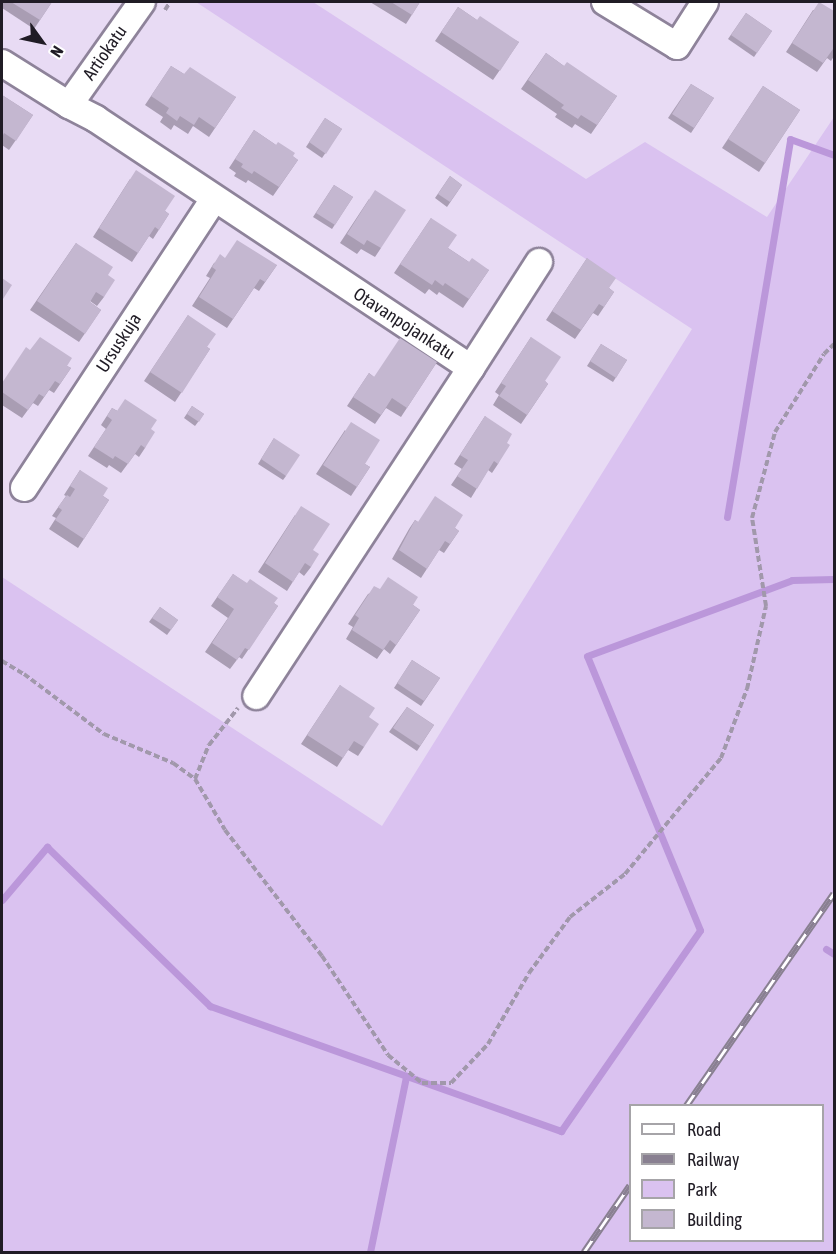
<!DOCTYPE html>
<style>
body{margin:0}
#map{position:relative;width:836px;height:1254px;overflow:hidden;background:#e8dbf4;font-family:"Asap Condensed",sans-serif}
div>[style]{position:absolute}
.green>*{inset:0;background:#dac2f0}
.stream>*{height:7px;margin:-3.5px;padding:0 3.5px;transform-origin:3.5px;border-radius:3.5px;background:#bb97da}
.path>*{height:4px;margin-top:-2px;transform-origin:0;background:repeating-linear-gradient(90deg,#a198ab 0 6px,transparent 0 9px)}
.roads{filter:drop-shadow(2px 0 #8e839a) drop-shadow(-2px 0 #8e839a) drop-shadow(0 2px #8e839a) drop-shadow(0 -2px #8e839a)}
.street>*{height:26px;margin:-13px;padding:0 13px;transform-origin:13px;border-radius:13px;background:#fff}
.rail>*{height:7px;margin-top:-3.5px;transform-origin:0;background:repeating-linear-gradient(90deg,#fff 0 14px,#898091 0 28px);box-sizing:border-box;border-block:2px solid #898091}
.wall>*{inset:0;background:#a99db3}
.building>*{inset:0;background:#c4b7d0}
span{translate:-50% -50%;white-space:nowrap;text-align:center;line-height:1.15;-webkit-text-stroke:4.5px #fff;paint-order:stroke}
.street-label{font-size:18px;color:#201c25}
.frame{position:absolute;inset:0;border:3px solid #201c25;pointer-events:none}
.legend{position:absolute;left:629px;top:1104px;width:195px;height:138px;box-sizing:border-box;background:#fff;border:2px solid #a6a4a8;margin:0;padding:8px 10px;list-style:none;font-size:18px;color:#201c25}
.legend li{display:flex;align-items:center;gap:12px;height:30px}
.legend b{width:30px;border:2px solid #a6a4a8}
.north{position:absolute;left:12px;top:12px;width:60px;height:60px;-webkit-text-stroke:4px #fff;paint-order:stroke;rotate:123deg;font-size:16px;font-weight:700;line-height:24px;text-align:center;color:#201c25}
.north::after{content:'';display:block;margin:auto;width:21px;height:27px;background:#201c25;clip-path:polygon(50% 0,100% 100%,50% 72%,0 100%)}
</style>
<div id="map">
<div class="green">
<div style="clip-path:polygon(evenodd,196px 2px,313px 2px,586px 179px,645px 142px,767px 217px,834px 117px,834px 1252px,2px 1252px,2px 577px,382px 826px,692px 329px,196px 2px,630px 1106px,822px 1106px,822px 1240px,630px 1240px,630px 1106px)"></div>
</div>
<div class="stream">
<div style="left:727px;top:517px;width:383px;rotate:-80.5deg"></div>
<div style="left:790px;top:139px;width:47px;rotate:20deg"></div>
<div style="left:2px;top:900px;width:70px;rotate:-49.7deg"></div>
<div style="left:47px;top:847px;width:228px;rotate:44.3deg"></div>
<div style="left:210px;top:1006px;width:373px;rotate:19.6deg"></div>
<div style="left:561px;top:1131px;width:244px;rotate:-55.3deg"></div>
<div style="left:700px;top:930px;width:296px;rotate:-112.4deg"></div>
<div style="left:587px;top:656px;width:219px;rotate:-20.3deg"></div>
<div style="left:792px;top:580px;width:42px;rotate:-1.4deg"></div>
<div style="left:826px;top:949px;width:9px;rotate:32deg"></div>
<div style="left:370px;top:1252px;width:180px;rotate:-78.4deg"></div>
</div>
<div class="path">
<div style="left:165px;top:10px;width:9px;rotate:-58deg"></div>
<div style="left:2px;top:661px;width:26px;rotate:31deg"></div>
<div style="left:24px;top:674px;width:100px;rotate:36.9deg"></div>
<div style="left:104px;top:734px;width:75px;rotate:22.8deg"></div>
<div style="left:173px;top:763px;width:27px;rotate:36deg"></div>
<div style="left:195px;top:779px;width:59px;rotate:59.5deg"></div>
<div style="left:225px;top:830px;width:159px;rotate:52.4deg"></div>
<div style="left:322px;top:956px;width:119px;rotate:56.3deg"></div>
<div style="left:388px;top:1055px;width:44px;rotate:39.5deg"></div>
<div style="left:422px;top:1083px;width:29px"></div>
<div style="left:451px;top:1083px;width:54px;rotate:-46.5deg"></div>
<div style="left:488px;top:1044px;width:82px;rotate:-60deg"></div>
<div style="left:529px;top:973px;width:69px;rotate:-53.8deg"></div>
<div style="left:570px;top:917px;width:70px;rotate:-38deg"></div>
<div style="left:625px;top:874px;width:151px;rotate:-50.4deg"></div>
<div style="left:721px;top:758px;width:74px;rotate:-69.4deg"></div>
<div style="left:747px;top:689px;width:85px;rotate:-77.1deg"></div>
<div style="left:766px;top:606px;width:89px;rotate:-99deg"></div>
<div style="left:752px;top:518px;width:89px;rotate:-75deg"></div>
<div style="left:775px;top:432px;width:92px;rotate:-57.9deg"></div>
<div style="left:824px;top:354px;width:14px;rotate:-45deg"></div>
<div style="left:195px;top:779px;width:37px;rotate:-68deg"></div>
<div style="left:209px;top:745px;width:47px;rotate:-51.9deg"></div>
</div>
<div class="roads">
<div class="street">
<div style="left:605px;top:2px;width:84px;rotate:31.4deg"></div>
<div style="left:677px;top:46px;width:52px;rotate:-57.5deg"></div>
<div style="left:2px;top:63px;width:79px;rotate:32.1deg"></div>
<div style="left:69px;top:105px;width:30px;rotate:27deg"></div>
<div style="left:96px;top:119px;width:450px;rotate:33.6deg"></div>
<div style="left:471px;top:368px;width:392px;rotate:123.2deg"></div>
<div style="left:69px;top:105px;width:126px;rotate:-54.7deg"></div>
<div style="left:471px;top:368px;width:126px;rotate:-57.3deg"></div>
<div style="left:24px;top:488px;width:346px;rotate:-56.7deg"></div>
</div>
</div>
<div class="rail">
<div style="left:686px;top:1106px;width:259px;rotate:-55.2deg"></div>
<div style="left:584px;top:1252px;width:81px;rotate:-55.5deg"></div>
</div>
<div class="wall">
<div style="clip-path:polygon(2px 2px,52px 2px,34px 29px,2px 8px)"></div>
<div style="clip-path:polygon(370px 2px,420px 2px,406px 24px)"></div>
<div style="clip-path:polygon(458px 7px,477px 20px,519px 42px,493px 80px,435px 41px)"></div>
<div style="clip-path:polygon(813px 10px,834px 11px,834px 56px,831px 61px,827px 58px,817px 72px,786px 52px)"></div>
<div style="clip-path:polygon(746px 13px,772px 31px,754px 57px,728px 39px)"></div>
<div style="clip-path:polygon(546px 53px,564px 66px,617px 96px,591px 134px,575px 124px,572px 128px,555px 117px,557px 114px,521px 89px)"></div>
<div style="clip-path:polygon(171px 66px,184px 74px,236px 97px,209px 137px,193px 126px,188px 134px,174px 125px,171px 130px,160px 122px,163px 117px,145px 105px)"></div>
<div style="clip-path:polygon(691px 84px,714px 98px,691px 133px,668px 118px)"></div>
<div style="clip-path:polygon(763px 86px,800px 110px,759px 172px,722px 148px)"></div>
<div style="clip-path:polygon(2px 95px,33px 115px,9px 150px,2px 145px)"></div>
<div style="clip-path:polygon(325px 118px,342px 129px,322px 158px,306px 147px)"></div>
<div style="clip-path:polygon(254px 130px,298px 160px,273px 196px,248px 180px,246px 183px,234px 176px,236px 173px,229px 168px)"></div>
<div style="clip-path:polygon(450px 176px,462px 185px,447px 207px,435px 198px)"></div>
<div style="clip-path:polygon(130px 179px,165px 211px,169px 214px,153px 239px,149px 236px,132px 262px,93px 237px)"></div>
<div style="clip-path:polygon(334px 185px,353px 197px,332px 229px,313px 217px)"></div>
<div style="clip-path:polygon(369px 199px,381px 248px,375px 257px,361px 249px,357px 254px,340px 243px)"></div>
<div style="clip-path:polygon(431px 218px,448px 248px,469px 262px,489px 270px,463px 308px,439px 292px,437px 295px,429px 289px,425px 294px,394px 273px)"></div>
<div style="clip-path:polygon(76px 243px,108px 275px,104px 297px,97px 306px,90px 301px,90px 302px,101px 310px,79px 342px,30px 310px)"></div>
<div style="clip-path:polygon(225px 258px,277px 265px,259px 291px,254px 288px,227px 328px,192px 306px,210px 278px,206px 276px,214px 263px)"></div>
<div style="clip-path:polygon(587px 258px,609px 288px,614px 292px,598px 316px,593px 313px,575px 339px,546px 320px)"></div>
<div style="clip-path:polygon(188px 315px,207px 347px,210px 349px,175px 402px,144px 381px)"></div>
<div style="clip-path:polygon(531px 337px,545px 381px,548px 384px,521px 424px,493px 405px,499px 395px,495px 392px)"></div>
<div style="clip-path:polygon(601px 344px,627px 360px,613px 382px,587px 366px)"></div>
<div style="clip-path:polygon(437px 362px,401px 417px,386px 408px,375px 424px,347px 406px,369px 373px,374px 377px)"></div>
<div style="clip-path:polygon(67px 366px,71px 368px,54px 393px,49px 390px,38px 406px,33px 403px,22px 418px,2px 405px,2px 383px)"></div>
<div style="clip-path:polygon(192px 406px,204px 414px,195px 426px,184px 418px)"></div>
<div style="clip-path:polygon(112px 408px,151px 429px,145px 448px,139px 457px,135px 454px,121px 473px,109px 465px,107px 468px,88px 456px,106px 429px,101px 425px)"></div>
<div style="clip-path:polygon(485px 416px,507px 443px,498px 464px,492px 473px,488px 470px,471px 498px,451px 485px,462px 469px,454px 464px)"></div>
<div style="clip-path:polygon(345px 430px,365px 464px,370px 467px,351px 496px,316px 474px)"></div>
<div style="clip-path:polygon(274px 438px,286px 476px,283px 480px,258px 464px)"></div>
<div style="clip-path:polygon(80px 470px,103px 496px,109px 500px,78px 548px,49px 529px,56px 518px,52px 516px,66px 496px,64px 495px)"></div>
<div style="clip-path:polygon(295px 515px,313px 550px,311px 567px,304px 576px,299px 572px,287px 591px,258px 572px)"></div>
<div style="clip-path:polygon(415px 520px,418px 522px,455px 528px,459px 531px,444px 553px,439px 550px,421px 578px,392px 559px,409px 529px)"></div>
<div style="clip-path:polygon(233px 574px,278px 606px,242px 659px,239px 657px,230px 669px,205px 652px,228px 618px,211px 606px)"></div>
<div style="clip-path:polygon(380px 589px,413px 605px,420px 610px,390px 654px,384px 649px,377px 659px,346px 639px,353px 627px,348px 624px,368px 594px)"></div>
<div style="clip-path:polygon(160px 607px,178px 620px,167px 635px,149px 622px)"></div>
<div style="clip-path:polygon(412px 660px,440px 678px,421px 706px,394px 688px)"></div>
<div style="clip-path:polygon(340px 685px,369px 717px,364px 747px,358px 756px,348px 750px,337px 767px,301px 744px)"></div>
<div style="clip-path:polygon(407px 707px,434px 725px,417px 751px,389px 732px)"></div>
</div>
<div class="building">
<div style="clip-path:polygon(11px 2px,52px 2px,40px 20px)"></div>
<div style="clip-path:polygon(391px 2px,420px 2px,412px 15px)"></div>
<div style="clip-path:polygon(819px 2px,834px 11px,834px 50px,833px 49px,823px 63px,792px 43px)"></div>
<div style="clip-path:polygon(458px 7px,477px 20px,480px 16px,519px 42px,500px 71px,441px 32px)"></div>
<div style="clip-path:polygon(746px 13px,772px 31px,757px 53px,731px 35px)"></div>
<div style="clip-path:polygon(546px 53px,564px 66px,567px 62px,617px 96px,597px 125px,581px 115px,578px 119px,561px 108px,564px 105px,528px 80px)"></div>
<div style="clip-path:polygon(171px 66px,184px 74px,190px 67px,236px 97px,215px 128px,199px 117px,194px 125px,180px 116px,177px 121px,166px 113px,169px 108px,151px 96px)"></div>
<div style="clip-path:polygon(691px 84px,714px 98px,694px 128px,672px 114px)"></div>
<div style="clip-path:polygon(763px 86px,800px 110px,765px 163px,728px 139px)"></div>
<div style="clip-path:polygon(2px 95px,33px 115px,16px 141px,4px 133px,2px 137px)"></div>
<div style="clip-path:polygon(325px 118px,342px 129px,326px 154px,309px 142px)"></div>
<div style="clip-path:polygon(254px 130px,276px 145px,278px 142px,295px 153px,293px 156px,298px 160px,279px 187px,254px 171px,252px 174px,241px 167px,243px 164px,235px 159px)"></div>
<div style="clip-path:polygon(136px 170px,175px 196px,165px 211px,169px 214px,159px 230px,155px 227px,138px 253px,99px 228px)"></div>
<div style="clip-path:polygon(450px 176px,462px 185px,450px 202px,438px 194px)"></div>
<div style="clip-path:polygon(334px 185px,353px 197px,335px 225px,316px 213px)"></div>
<div style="clip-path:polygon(375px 190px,406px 210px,381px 248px,367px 240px,364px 245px,347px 234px)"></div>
<div style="clip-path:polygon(431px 218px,457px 235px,448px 248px,469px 262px,472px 258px,489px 270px,469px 299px,445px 283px,443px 286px,435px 280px,432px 285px,400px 264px)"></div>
<div style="clip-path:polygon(237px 240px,277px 265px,265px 282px,260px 279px,233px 319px,199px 297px,216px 270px,212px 267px,220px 254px,225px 258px)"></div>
<div style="clip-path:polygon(76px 243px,113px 267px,108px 275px,115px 280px,104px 297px,96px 292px,90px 302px,101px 310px,85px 334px,37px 301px)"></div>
<div style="clip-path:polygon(587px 258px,616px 278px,609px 288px,614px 292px,604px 307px,599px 304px,581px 330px,552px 311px)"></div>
<div style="clip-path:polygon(2px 278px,12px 285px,3px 299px,2px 298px)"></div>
<div style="clip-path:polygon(188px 315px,216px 334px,207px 347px,210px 349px,182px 393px,150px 372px)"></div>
<div style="clip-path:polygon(40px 337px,72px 358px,67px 366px,71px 368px,60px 384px,55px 381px,44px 397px,39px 394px,28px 410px,2px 392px,2px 383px,26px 347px,30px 350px)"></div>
<div style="clip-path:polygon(531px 337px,561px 357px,545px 381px,548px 384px,527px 415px,499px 396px,506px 386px,501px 383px)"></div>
<div style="clip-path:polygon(400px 338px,437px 362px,407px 408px,392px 398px,381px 415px,353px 397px,369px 373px,374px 377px)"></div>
<div style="clip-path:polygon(601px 344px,627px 360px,616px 378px,590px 361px)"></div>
<div style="clip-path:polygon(125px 399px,157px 420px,151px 429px,155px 432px,145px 448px,141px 445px,128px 464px,115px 456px,113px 459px,94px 447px,112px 420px,107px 416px,112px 408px,117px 411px)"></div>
<div style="clip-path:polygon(192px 406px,204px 414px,199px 422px,187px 414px)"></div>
<div style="clip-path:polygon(485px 416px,512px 434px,507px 443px,510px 445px,498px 464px,494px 461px,477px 489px,457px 476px,468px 460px,460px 455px)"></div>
<div style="clip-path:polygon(351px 422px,380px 440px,365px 464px,370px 467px,357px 487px,323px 465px)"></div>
<div style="clip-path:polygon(274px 438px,300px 455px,286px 476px,261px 459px)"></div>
<div style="clip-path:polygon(80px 470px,108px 488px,103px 496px,109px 500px,84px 539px,55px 520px,62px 510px,58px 507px,67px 495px,70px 497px,75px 489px,70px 486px)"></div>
<div style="clip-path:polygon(435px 496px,463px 515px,455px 528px,459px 531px,450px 544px,445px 541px,427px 569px,399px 550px,415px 520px,418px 522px)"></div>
<div style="clip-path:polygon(301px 506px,330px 524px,313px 550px,319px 554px,311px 567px,305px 563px,293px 582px,265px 563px)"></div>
<div style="clip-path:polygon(233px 574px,247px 583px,250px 579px,278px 598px,274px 603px,278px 606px,249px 650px,245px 648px,237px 660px,212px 643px,234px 609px,217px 597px)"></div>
<div style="clip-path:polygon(388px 577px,418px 597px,413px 605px,420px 610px,396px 645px,390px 640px,383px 650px,352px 630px,359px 618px,355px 615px,374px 586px,380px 589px)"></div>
<div style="clip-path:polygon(160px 607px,178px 620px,171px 630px,152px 618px)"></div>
<div style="clip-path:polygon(412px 660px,440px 678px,424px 701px,397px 683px)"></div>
<div style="clip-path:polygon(340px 685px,375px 708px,369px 717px,379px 724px,364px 747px,354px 741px,343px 758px,307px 735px)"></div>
<div style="clip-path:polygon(407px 707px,434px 725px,420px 746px,393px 728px)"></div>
</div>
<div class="street-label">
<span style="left:105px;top:53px;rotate:-55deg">Artiokatu</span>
<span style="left:404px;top:324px;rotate:33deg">Otavanpojankatu</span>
<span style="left:119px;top:343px;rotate:-57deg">Ursuskuja</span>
</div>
<div class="frame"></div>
<ul class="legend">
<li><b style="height:8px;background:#fff"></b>Road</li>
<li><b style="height:8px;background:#898091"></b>Railway</li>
<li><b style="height:16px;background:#dac2f0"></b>Park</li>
<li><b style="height:16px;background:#c4b7d0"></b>Building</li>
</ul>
<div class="north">N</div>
</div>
